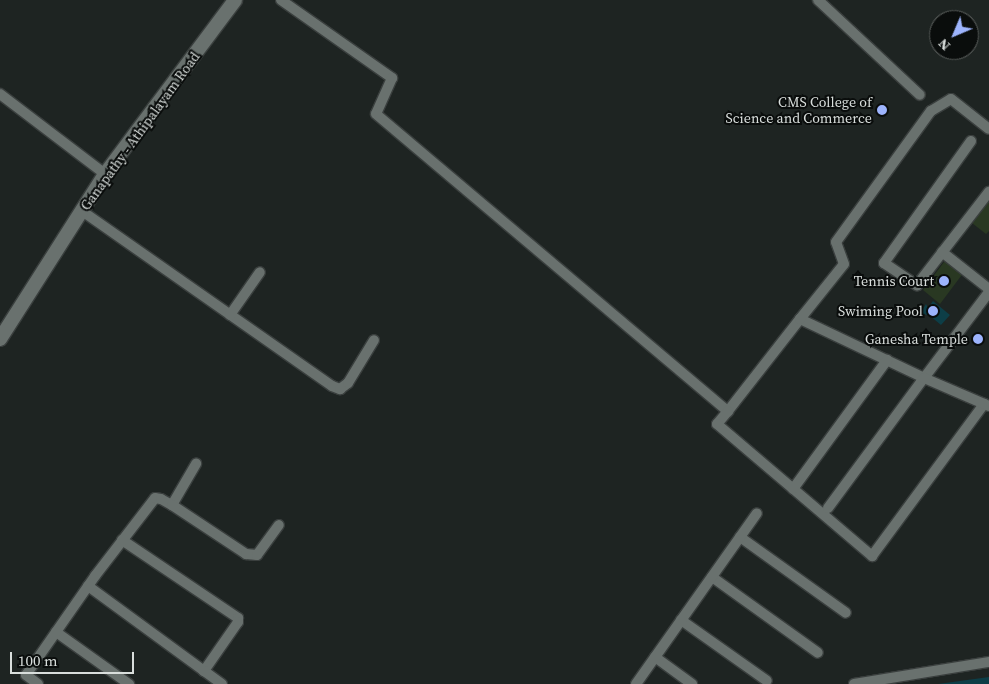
<!DOCTYPE html>
<style>
body{margin:0}
#map{position:relative;width:989px;height:684px;overflow:hidden;background:#1e2422;font-family:"Source Serif 4",serif}
div>[style]{position:absolute}
.green>*{inset:0;background:#293822}
.water>*{inset:0;background:#0d3e47}
.roads{filter:drop-shadow(1px 0 #3a3f3e) drop-shadow(-1px 0 #3a3f3e) drop-shadow(0 1px #3a3f3e) drop-shadow(0 -1px #3a3f3e)}
.street>*{height:10px;margin:-5px;padding:0 5px;transform-origin:5px;border-radius:5px;background:#69716e}
.secondary>*{height:14px;margin:-7px;padding:0 7px;transform-origin:7px;border-radius:7px;background:#69716e}
.dots>*{width:14px;height:14px;translate:-50% -50%;box-sizing:border-box;border:2px solid #0a0d0c;border-radius:50%}
span{translate:-50% -50%;white-space:nowrap;text-align:center;line-height:1.15;-webkit-text-stroke:4px #0a0d0c;paint-order:stroke}
.poi-label{font-size:14px;color:#d9dedc}
.right{translate:-100% -50%;text-align:right}
.street-label{font-size:14px;color:#d9dedc}
.north{position:absolute;left:929px;top:10px;width:50px;height:50px;box-sizing:border-box;background:#0a0d0c;border:1px solid #5d615f;border-radius:50%;rotate:225deg;font-size:14px;font-weight:700;line-height:20px;text-align:center;color:#d9dedc}
.north::after{content:'';display:block;margin:auto;width:18px;height:22px;background:#9db4fd;clip-path:polygon(50% 0,100% 100%,50% 72%,0 100%)}
.scale{position:absolute;left:10px;top:652px;width:124px;height:22px;box-sizing:border-box;border:2px solid #d9dedc;border-top:0;padding-left:6px;font-size:15px;line-height:18px;white-space:nowrap;color:#d9dedc;-webkit-text-stroke:4px #0a0d0c;paint-order:stroke}
</style>
<div id="map">
<div class="green">
<div style="clip-path:polygon(989px 201px,989px 231px,986px 234px,972px 223px)"></div>
<div style="clip-path:polygon(947px 258px,964px 272px,940px 304px,923px 290px)"></div>
</div>
<div class="water">
<div style="clip-path:polygon(933px 301px,950px 315px,941px 325px,929px 315px,920px 314px,926px 304px,928px 308px)"></div>
<div style="clip-path:polygon(989px 677px,989px 684px,938px 684px)"></div>
</div>
<div class="roads">
<div class="street">
<div style="left:281px;top:0;width:136px;rotate:35.1deg"></div>
<div style="left:392px;top:78px;width:39px;rotate:114deg"></div>
<div style="left:376px;top:114px;width:461px;rotate:40.2deg"></div>
<div style="left:728px;top:411px;width:117px;rotate:-52deg"></div>
<div style="left:800px;top:319px;width:137px;rotate:25.4deg"></div>
<div style="left:924px;top:378px;width:108px;rotate:-52.9deg"></div>
<div style="left:818px;top:0;width:139px;rotate:43deg"></div>
<div style="left:0;top:94px;width:132px;rotate:37.3deg"></div>
<div style="left:971px;top:141px;width:150px;rotate:125.5deg"></div>
<div style="left:884px;top:263px;width:40px;rotate:34deg"></div>
<div style="left:917px;top:285px;width:118px;rotate:-52.3deg"></div>
<div style="left:82px;top:211px;width:305px;rotate:35deg"></div>
<div style="left:332px;top:386px;width:9px;rotate:21deg"></div>
<div style="left:340px;top:389px;width:10px;rotate:-37deg"></div>
<div style="left:348px;top:383px;width:50px;rotate:-58.8deg"></div>
<div style="left:942px;top:252px;width:60px;rotate:38.2deg"></div>
<div style="left:230px;top:315px;width:52px;rotate:-55.1deg"></div>
<div style="left:800px;top:319px;width:70px;rotate:-51.3deg"></div>
<div style="left:844px;top:264px;width:23px;rotate:-110deg"></div>
<div style="left:836px;top:242px;width:162px;rotate:-54.1deg"></div>
<div style="left:931px;top:111px;width:23px;rotate:-31deg"></div>
<div style="left:951px;top:99px;width:48px;rotate:38.3deg"></div>
<div style="left:728px;top:411px;width:17px;rotate:130deg"></div>
<div style="left:717px;top:424px;width:204px;rotate:40.4deg"></div>
<div style="left:872px;top:556px;width:189px;rotate:-53.6deg"></div>
<div style="left:793px;top:489px;width:160px;rotate:-53.9deg"></div>
<div style="left:172px;top:505px;width:48px;rotate:-59.7deg"></div>
<div style="left:828px;top:508px;width:162px;rotate:-53.6deg"></div>
<div style="left:924px;top:378px;width:71px;rotate:23.3deg"></div>
<div style="left:740px;top:537px;width:130px;rotate:35.6deg"></div>
<div style="left:122px;top:540px;width:140px;rotate:33.9deg"></div>
<div style="left:238px;top:618px;width:4px;rotate:90deg"></div>
<div style="left:238px;top:622px;width:60px;rotate:124.8deg"></div>
<div style="left:712px;top:577px;width:130px;rotate:35.6deg"></div>
<div style="left:88px;top:586px;width:166px;rotate:36.2deg"></div>
<div style="left:681px;top:620px;width:105px;rotate:35.3deg"></div>
<div style="left:56px;top:632px;width:90px;rotate:35.5deg"></div>
<div style="left:655px;top:657px;width:46px;rotate:36.1deg"></div>
<div style="left:38px;top:684px;width:15px;rotate:-143deg"></div>
<div style="left:26px;top:675px;width:121px;rotate:-55.1deg"></div>
<div style="left:95px;top:576px;width:98px;rotate:-52.4deg"></div>
<div style="left:155px;top:498px;width:6px;rotate:9deg"></div>
<div style="left:161px;top:499px;width:13px;rotate:29deg"></div>
<div style="left:172px;top:505px;width:89px;rotate:33.5deg"></div>
<div style="left:246px;top:554px;width:11px;rotate:5deg"></div>
<div style="left:257px;top:555px;width:37px;rotate:-54deg"></div>
<div style="left:636px;top:684px;width:209px;rotate:-54.7deg"></div>
<div style="left:854px;top:684px;width:137px;rotate:-9.3deg"></div>
</div>
<div class="secondary">
<div style="left:0;top:339px;width:196px;rotate:-57.5deg"></div>
<div style="left:105px;top:174px;width:217px;rotate:-53.2deg"></div>
</div>
</div>
<div class="dots">
<div style="left:882px;top:110px;background:#9db4fd"></div>
<div style="left:944px;top:281px;background:#9db4fd"></div>
<div style="left:933px;top:311px;background:#9db4fd"></div>
<div style="left:978px;top:339px;background:#9db4fd"></div>
</div>
<div class="poi-label">
<span class="right" style="left:872px;top:110px">CMS College of<br>Science and Commerce</span>
<span class="right" style="left:934px;top:281px">Tennis Court</span>
<span class="right" style="left:923px;top:311px">Swiming Pool</span>
<span class="right" style="left:968px;top:339px">Ganesha Temple</span>
</div>
<div class="street-label">
<span style="left:140px;top:131px;rotate:-54deg">Ganapathy - Athipalayam Road</span>
</div>
<div class="north">N</div>
<div class="scale">100 m</div>
</div>
